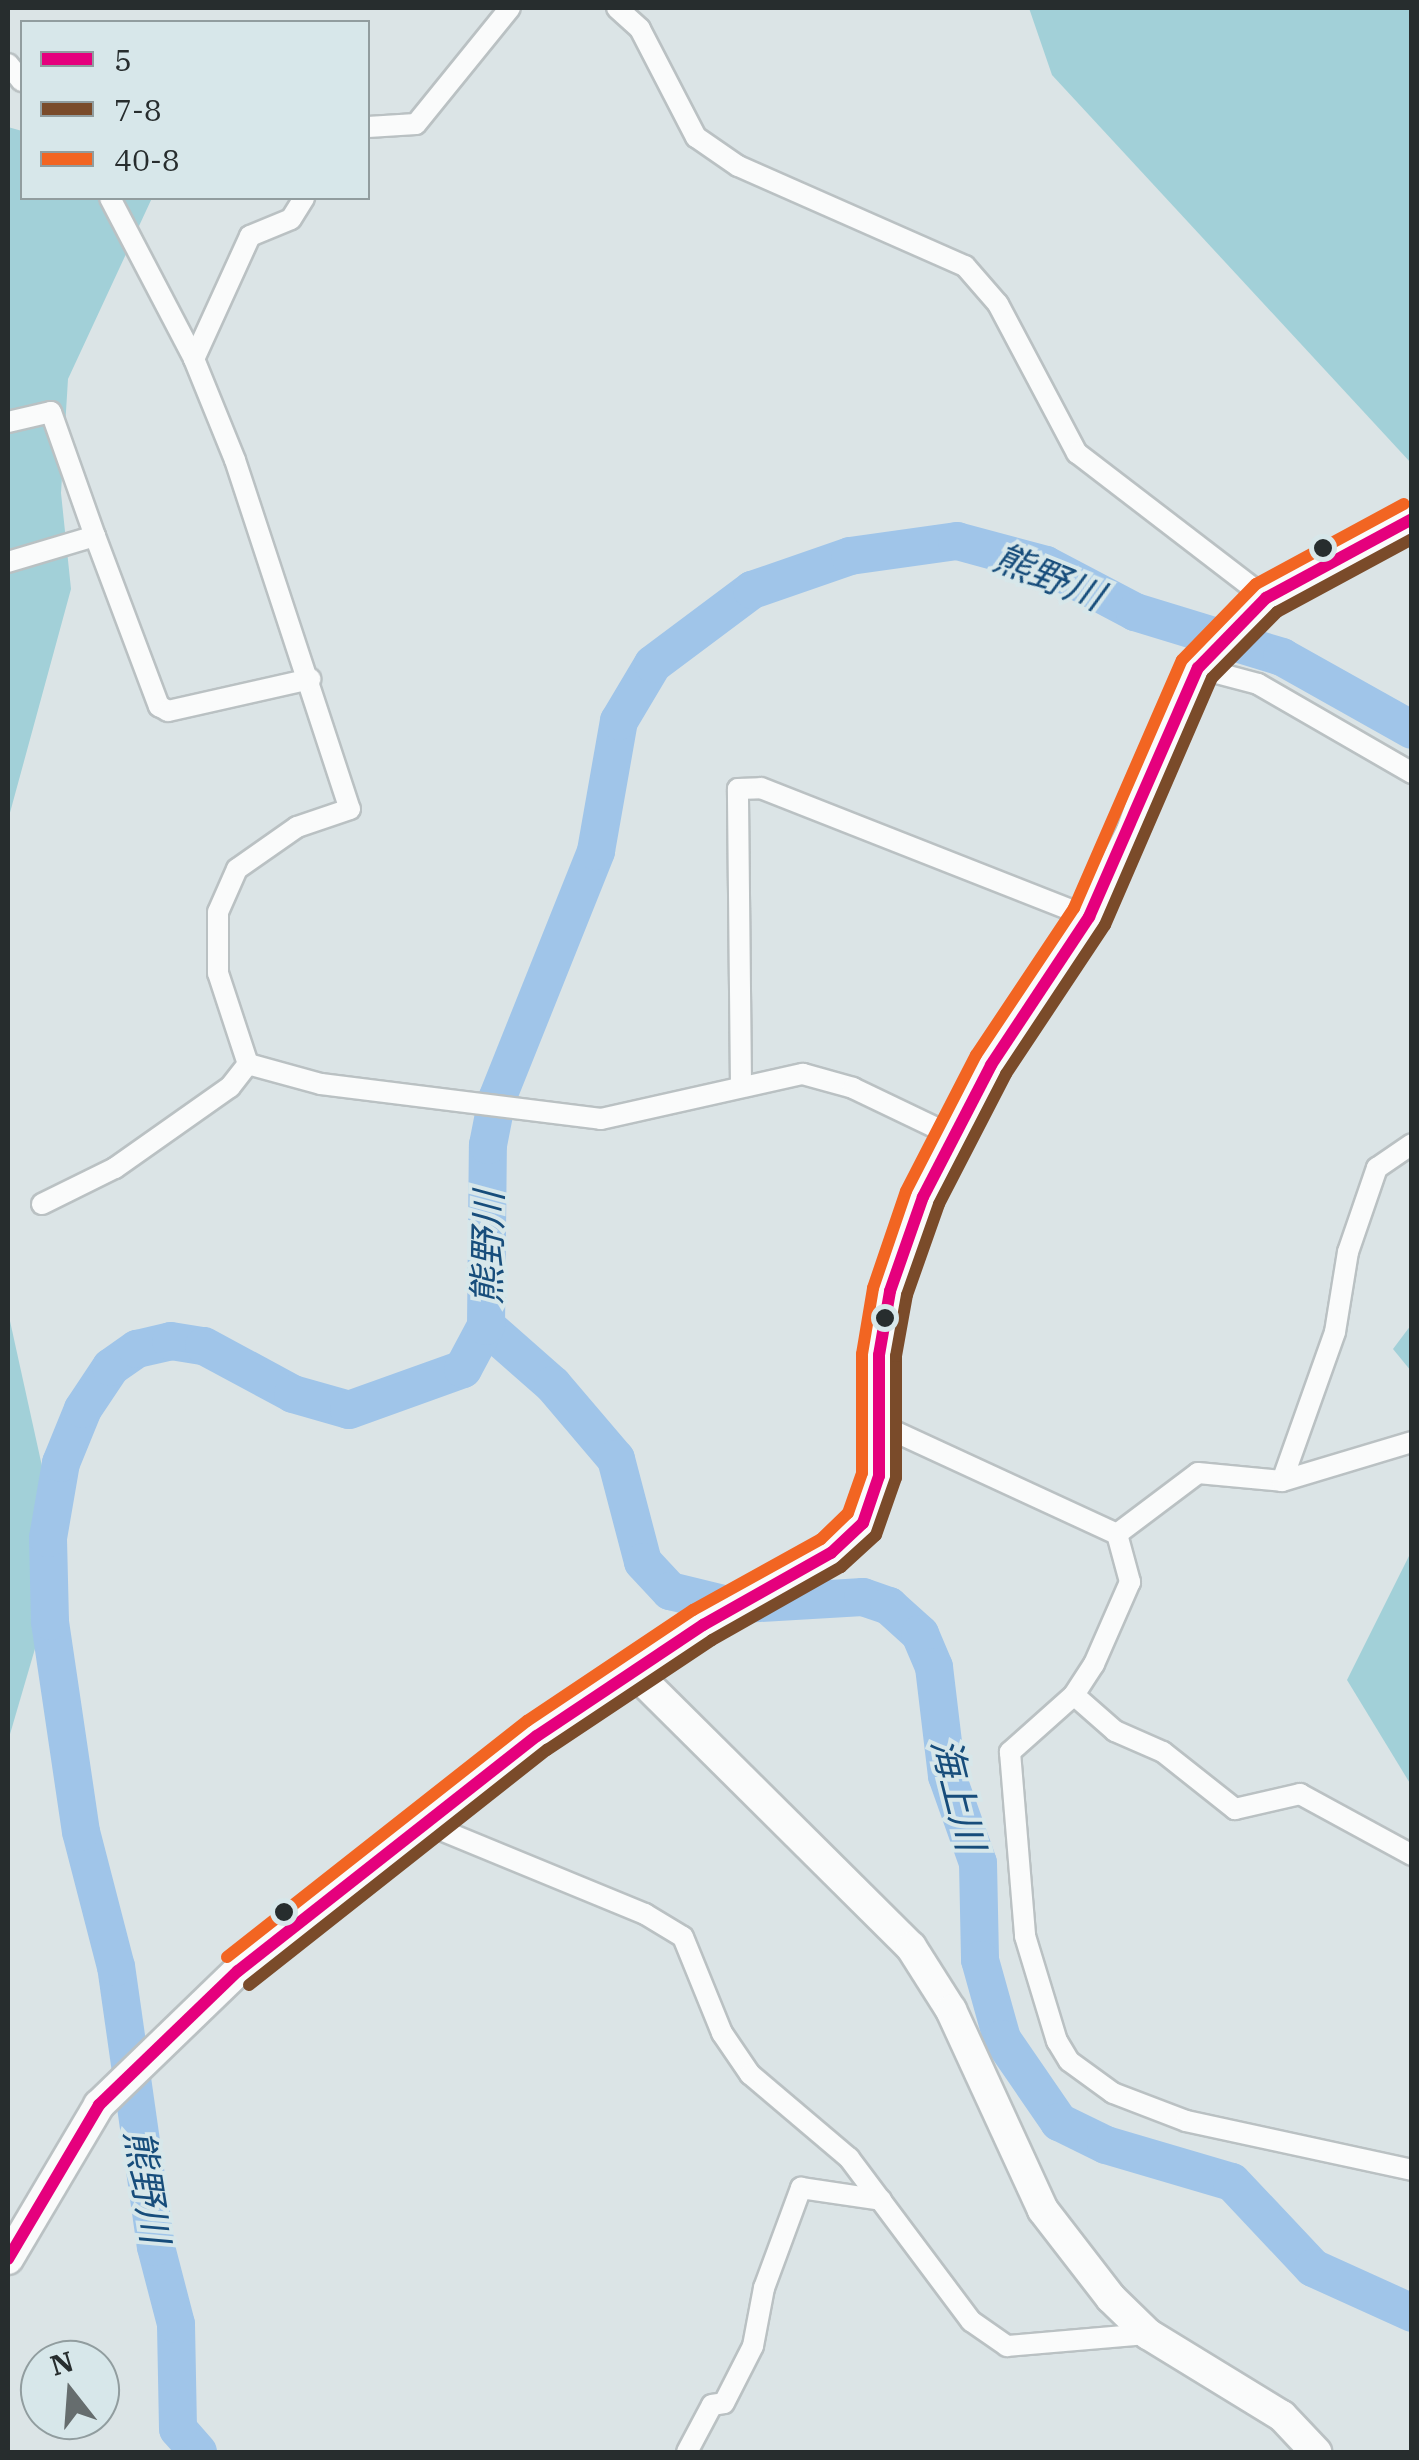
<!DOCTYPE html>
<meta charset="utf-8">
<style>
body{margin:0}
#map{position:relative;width:1419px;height:2460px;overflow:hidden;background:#dbe4e6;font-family:"IBM Plex Serif","Noto Sans JP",serif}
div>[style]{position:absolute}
.green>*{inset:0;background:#a2d0d8}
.river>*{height:38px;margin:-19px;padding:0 19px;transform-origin:19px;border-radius:19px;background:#a0c5e9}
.roads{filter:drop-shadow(2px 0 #bac1c3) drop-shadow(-2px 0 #bac1c3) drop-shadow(0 2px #bac1c3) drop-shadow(0 -2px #bac1c3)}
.minor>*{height:20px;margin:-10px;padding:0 10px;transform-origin:10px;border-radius:10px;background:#fafbfb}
.secondary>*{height:30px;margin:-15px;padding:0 15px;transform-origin:15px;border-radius:15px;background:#fafbfb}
.bus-1>*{height:12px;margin:-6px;padding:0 6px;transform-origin:6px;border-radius:6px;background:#e5007d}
.bus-2>*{height:12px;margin:-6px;padding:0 6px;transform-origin:6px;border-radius:6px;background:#7a4b2a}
.bus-3>*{height:12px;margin:-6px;padding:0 6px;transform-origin:6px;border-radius:6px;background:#f26522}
.dots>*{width:28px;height:28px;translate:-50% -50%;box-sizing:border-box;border:5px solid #d7e7ea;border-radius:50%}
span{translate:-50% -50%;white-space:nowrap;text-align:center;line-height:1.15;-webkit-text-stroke:8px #d7e7ea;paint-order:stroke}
.water-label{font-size:38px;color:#174d7b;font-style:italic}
.frame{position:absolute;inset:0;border:10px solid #272d2e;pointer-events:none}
.legend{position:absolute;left:20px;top:20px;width:350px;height:180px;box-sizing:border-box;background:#d7e7ea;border:2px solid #919d9f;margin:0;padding:12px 18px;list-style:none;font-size:30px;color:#272d2e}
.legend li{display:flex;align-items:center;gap:20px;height:50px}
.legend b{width:50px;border:2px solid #919d9f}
.north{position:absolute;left:20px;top:2340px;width:100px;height:100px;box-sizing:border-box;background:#d7e7ea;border:2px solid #919d9f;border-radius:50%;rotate:343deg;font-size:28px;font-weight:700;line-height:40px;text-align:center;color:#272d2e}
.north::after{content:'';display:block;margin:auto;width:35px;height:45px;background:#666d6e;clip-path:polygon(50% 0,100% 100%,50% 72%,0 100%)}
</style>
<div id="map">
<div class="green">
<div style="clip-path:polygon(1029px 8px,1411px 8px,1411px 463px,1052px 75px)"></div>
<div style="clip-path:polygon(8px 127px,22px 131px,22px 198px,152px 198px,68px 379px,61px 493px,71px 589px,8px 820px)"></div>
<div style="clip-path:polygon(8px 1312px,49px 1498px,39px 1635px,8px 1741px)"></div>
<div style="clip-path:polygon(1411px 1325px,1412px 1326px,1411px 1371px,1393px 1349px)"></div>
<div style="clip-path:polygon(1411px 1552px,1411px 1785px,1347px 1680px)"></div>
</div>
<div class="river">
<div style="left:486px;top:1326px;width:89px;rotate:41.4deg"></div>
<div style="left:553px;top:1385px;width:97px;rotate:49.6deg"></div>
<div style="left:616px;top:1459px;width:106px;rotate:75.3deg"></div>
<div style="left:643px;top:1562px;width:40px;rotate:47deg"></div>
<div style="left:670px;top:1591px;width:59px;rotate:13.8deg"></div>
<div style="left:727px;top:1605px;width:136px;rotate:-3.4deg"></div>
<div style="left:863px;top:1597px;width:28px;rotate:19deg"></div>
<div style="left:889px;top:1606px;width:42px;rotate:42.1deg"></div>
<div style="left:920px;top:1634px;width:36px;rotate:67deg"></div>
<div style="left:934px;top:1667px;width:110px;rotate:83.2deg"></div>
<div style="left:947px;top:1776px;width:92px;rotate:70.4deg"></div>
<div style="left:978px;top:1863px;width:97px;rotate:88.8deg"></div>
<div style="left:980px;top:1960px;width:82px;rotate:74.4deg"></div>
<div style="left:1002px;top:2039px;width:101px;rotate:55.5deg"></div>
<div style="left:1059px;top:2122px;width:52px;rotate:26.1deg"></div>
<div style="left:1106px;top:2145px;width:131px;rotate:16.4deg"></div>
<div style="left:1232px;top:2182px;width:118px;rotate:46.7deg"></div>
<div style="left:1313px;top:2268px;width:109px;rotate:24.4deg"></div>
<div style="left:198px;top:2452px;width:30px;rotate:-131deg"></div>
<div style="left:178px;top:2429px;width:105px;rotate:-91.1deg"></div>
<div style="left:176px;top:2324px;width:80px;rotate:-104.6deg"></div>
<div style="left:156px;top:2247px;width:283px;rotate:-98.1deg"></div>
<div style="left:116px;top:1967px;width:139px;rotate:-104.5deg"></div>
<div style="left:81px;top:1832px;width:213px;rotate:-98.4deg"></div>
<div style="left:50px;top:1621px;width:83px;rotate:-91.4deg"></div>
<div style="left:48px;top:1538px;width:76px;rotate:-80.2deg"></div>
<div style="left:61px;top:1463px;width:58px;rotate:-67.8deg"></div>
<div style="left:83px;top:1409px;width:50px;rotate:-56.3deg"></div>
<div style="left:111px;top:1367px;width:32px;rotate:-35deg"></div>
<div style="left:137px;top:1349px;width:35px;rotate:-13deg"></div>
<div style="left:171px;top:1341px;width:33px;rotate:9deg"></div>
<div style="left:204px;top:1346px;width:101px;rotate:28.3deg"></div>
<div style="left:293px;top:1394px;width:58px;rotate:15.9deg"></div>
<div style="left:349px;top:1410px;width:121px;rotate:-19.8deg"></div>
<div style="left:463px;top:1369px;width:49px;rotate:-61.9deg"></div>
<div style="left:486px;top:1326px;width:181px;rotate:-89.4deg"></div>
<div style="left:488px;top:1145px;width:47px;rotate:-78.9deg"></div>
<div style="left:497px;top:1099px;width:267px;rotate:-68.2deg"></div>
<div style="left:596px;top:851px;width:132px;rotate:-80deg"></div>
<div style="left:619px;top:721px;width:66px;rotate:-59.2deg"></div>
<div style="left:653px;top:664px;width:124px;rotate:-36.8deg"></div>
<div style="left:752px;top:590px;width:104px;rotate:-19.1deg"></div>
<div style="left:850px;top:556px;width:108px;rotate:-8deg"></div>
<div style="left:957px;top:541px;width:92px;rotate:15.1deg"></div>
<div style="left:1046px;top:565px;width:101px;rotate:27.8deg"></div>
<div style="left:1135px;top:612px;width:154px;rotate:17deg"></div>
<div style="left:1282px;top:657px;width:149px;rotate:29.3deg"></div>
</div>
<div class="roads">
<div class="minor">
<div style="left:617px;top:8px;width:31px;rotate:42deg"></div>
<div style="left:640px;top:29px;width:122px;rotate:62.6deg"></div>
<div style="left:696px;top:137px;width:51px;rotate:34.6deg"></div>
<div style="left:738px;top:166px;width:248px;rotate:23.8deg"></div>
<div style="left:965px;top:266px;width:50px;rotate:49deg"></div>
<div style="left:998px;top:304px;width:169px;rotate:62.1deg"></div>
<div style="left:1077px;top:453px;width:238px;rotate:37.5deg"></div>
<div style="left:8px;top:64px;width:22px;rotate:51deg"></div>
<div style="left:368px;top:127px;width:48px;rotate:-3.6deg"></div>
<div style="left:416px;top:124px;width:149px;rotate:-51deg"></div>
<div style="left:110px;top:198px;width:182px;rotate:62.4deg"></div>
<div style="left:194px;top:359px;width:109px;rotate:67.9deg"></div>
<div style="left:235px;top:460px;width:367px;rotate:71.8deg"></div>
<div style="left:350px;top:809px;width:56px;rotate:161.2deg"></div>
<div style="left:297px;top:827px;width:73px;rotate:145deg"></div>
<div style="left:237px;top:869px;width:47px;rotate:113.8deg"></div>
<div style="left:218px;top:912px;width:61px;rotate:90deg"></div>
<div style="left:218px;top:973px;width:96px;rotate:71.8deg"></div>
<div style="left:194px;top:359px;width:135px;rotate:-65.5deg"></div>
<div style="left:250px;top:236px;width:44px;rotate:-22.5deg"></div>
<div style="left:291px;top:219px;width:25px;rotate:-58deg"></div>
<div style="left:8px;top:422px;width:44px;rotate:-13.1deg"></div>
<div style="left:51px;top:412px;width:132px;rotate:70.5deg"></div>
<div style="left:95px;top:536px;width:91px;rotate:163.4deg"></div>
<div style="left:95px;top:536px;width:182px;rotate:69.4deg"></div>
<div style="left:159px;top:706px;width:10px;rotate:29deg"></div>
<div style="left:168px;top:711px;width:146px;rotate:-12.7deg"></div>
<div style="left:1198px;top:668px;width:62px;rotate:14.9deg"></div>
<div style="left:1258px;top:684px;width:178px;rotate:30deg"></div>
<div style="left:248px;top:1064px;width:76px;rotate:15.3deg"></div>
<div style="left:321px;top:1084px;width:282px;rotate:7.1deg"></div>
<div style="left:601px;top:1119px;width:207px;rotate:-12.6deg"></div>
<div style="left:803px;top:1074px;width:52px;rotate:15.6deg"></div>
<div style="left:853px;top:1088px;width:109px;rotate:25.6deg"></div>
<div style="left:741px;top:1085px;width:296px;rotate:-90.6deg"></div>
<div style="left:738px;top:789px;width:23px;rotate:-2deg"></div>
<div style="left:761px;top:788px;width:352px;rotate:21.5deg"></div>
<div style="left:42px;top:1204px;width:81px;rotate:-26.3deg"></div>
<div style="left:115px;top:1168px;width:141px;rotate:-35.2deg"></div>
<div style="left:230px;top:1087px;width:29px;rotate:-52deg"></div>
<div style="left:883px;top:1426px;width:258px;rotate:24.8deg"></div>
<div style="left:1117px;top:1534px;width:50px;rotate:74.8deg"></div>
<div style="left:1130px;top:1582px;width:90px;rotate:113.7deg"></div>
<div style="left:1094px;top:1664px;width:37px;rotate:123deg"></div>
<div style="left:1074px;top:1695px;width:86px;rotate:138.3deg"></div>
<div style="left:1010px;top:1752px;width:185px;rotate:85.3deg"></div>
<div style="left:1025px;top:1936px;width:110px;rotate:73.1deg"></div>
<div style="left:1057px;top:2041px;width:23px;rotate:59deg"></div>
<div style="left:1069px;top:2061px;width:54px;rotate:36deg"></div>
<div style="left:1113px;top:2093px;width:78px;rotate:21deg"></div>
<div style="left:1186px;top:2121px;width:231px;rotate:12.2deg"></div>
<div style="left:1282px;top:1481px;width:158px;rotate:-70.4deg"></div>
<div style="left:1335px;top:1332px;width:81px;rotate:-80.8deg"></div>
<div style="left:1348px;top:1252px;width:89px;rotate:-71deg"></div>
<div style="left:1377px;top:1168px;width:42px;rotate:-34.4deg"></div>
<div style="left:1117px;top:1534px;width:101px;rotate:-37deg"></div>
<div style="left:1198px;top:1473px;width:84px;rotate:5.4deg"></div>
<div style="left:1282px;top:1481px;width:136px;rotate:-16.7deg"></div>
<div style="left:1074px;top:1695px;width:55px;rotate:41.3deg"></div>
<div style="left:1115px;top:1731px;width:52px;rotate:23.6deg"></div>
<div style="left:1163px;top:1752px;width:92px;rotate:38.4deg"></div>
<div style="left:1235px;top:1809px;width:67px;rotate:-13deg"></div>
<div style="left:1300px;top:1794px;width:128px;rotate:28.6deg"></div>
<div style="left:424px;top:1823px;width:239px;rotate:22.4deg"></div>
<div style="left:645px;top:1914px;width:44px;rotate:31.2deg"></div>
<div style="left:683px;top:1937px;width:104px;rotate:67.9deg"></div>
<div style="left:722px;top:2033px;width:50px;rotate:55.7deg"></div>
<div style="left:750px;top:2074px;width:130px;rotate:40.3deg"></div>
<div style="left:849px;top:2158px;width:204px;rotate:53.2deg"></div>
<div style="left:971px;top:2321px;width:44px;rotate:34.8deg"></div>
<div style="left:1007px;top:2346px;width:142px;rotate:-4.9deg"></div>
<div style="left:687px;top:2452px;width:53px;rotate:-62deg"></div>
<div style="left:712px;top:2405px;width:12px;rotate:-9deg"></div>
<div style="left:724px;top:2403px;width:64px;rotate:-63deg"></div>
<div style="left:753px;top:2346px;width:59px;rotate:-79.3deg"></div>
<div style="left:764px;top:2288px;width:107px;rotate:-69.7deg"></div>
<div style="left:801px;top:2188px;width:81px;rotate:8.5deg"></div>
</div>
<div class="secondary">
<div style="left:634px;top:1672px;width:390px;rotate:44.8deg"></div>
<div style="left:911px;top:1947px;width:75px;rotate:57.6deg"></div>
<div style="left:951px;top:2010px;width:220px;rotate:65.3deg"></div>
<div style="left:1043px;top:2210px;width:111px;rotate:52.3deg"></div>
<div style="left:1111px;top:2298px;width:52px;rotate:44.2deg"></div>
<div style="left:1148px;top:2334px;width:157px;rotate:31.5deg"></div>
<div style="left:1282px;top:2416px;width:50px;rotate:46.6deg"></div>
<div style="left:8px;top:2259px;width:179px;rotate:-59.4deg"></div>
<div style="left:99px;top:2105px;width:193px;rotate:-44deg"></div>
<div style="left:238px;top:1971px;width:380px;rotate:-38.2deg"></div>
<div style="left:537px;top:1736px;width:200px;rotate:-33.8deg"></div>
<div style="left:703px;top:1625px;width:147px;rotate:-29.4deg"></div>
<div style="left:831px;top:1553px;width:44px;rotate:-43.2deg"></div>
<div style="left:863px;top:1523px;width:50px;rotate:-71.2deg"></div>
<div style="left:879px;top:1476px;width:121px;rotate:-90deg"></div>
<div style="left:879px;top:1355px;width:65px;rotate:-80.2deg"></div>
<div style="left:890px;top:1291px;width:100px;rotate:-70.7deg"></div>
<div style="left:923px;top:1197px;width:148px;rotate:-62.7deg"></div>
<div style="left:991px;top:1065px;width:178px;rotate:-56.5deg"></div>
<div style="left:1089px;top:917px;width:96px;rotate:-63.4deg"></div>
<div style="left:1132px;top:831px;width:114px;rotate:-70.6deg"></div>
<div style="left:1170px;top:723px;width:62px;rotate:-63deg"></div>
<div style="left:1198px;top:668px;width:98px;rotate:-45.8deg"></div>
<div style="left:1266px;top:598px;width:166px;rotate:-28.4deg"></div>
</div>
</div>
<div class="bus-1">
<div style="left:8px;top:2259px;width:179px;rotate:-59.4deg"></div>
<div style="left:99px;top:2105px;width:193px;rotate:-44deg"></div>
<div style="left:238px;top:1971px;width:380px;rotate:-38.2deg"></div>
<div style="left:537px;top:1736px;width:200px;rotate:-33.8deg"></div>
<div style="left:703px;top:1625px;width:147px;rotate:-29.4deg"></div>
<div style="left:831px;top:1553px;width:44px;rotate:-43.2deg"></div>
<div style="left:863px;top:1523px;width:50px;rotate:-71.2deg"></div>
<div style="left:879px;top:1476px;width:121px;rotate:-90deg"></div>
<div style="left:879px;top:1355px;width:65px;rotate:-80.2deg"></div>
<div style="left:890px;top:1291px;width:100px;rotate:-70.7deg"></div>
<div style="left:923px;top:1197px;width:148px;rotate:-62.7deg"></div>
<div style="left:991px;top:1065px;width:178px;rotate:-56.5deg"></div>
<div style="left:1089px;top:917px;width:272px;rotate:-66.4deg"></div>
<div style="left:1198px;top:668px;width:98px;rotate:-45.8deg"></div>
<div style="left:1266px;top:598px;width:166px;rotate:-28.4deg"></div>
</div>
<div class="bus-2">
<div style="left:249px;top:1985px;width:380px;rotate:-38.3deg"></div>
<div style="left:547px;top:1750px;width:198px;rotate:-33.7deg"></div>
<div style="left:712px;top:1640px;width:148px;rotate:-29.5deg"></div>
<div style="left:841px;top:1567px;width:47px;rotate:-42.4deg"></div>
<div style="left:876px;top:1535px;width:60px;rotate:-70.7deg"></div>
<div style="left:896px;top:1478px;width:122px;rotate:-90deg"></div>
<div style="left:896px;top:1356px;width:62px;rotate:-79.8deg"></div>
<div style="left:907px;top:1295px;width:96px;rotate:-70.6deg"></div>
<div style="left:939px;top:1204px;width:146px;rotate:-62.7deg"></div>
<div style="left:1006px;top:1074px;width:179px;rotate:-56.4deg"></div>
<div style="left:1105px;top:925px;width:269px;rotate:-66.6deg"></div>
<div style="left:1212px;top:678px;width:93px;rotate:-45.4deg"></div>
<div style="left:1277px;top:612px;width:153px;rotate:-28.4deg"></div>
</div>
<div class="bus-3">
<div style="left:227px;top:1957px;width:382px;rotate:-38.2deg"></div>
<div style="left:527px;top:1721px;width:200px;rotate:-33.8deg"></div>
<div style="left:693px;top:1610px;width:146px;rotate:-29deg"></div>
<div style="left:821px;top:1539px;width:37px;rotate:-44deg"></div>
<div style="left:848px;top:1513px;width:42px;rotate:-70.7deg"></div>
<div style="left:862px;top:1473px;width:119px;rotate:-90deg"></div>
<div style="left:862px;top:1354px;width:67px;rotate:-80.5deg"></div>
<div style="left:873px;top:1288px;width:102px;rotate:-71.2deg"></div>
<div style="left:906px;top:1191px;width:153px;rotate:-62.8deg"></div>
<div style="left:976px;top:1055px;width:177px;rotate:-56.3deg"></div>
<div style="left:1074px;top:908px;width:270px;rotate:-66.5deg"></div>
<div style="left:1182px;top:660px;width:106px;rotate:-45.8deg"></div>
<div style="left:1256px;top:584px;width:168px;rotate:-28.4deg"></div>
</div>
<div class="dots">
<div style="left:1323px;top:548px;background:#272d2e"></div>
<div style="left:885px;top:1318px;background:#272d2e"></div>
<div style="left:284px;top:1912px;background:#272d2e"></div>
</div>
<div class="water-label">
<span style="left:1049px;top:576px;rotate:22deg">熊野川</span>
<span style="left:487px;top:1248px;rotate:-89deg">熊野川</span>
<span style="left:959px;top:1794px;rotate:76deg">海上川</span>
<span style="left:148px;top:2186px;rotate:81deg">熊野川</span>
</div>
<div class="frame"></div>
<ul class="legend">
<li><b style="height:12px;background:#e5007d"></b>5</li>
<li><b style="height:12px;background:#7a4b2a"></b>7-8</li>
<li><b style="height:12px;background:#f26522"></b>40-8</li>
</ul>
<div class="north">N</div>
</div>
